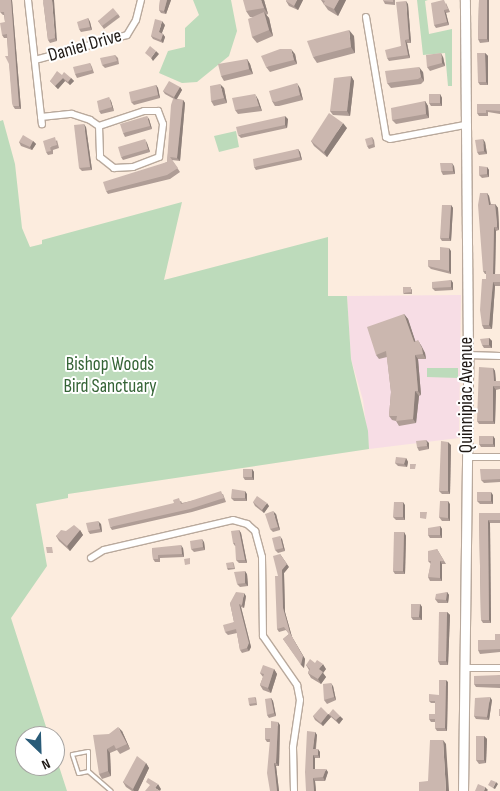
<!DOCTYPE html>
<style>
body{margin:0}
#map{position:relative;width:500px;height:791px;overflow:hidden;background:#fcecde;font-family:"Sofia Sans Condensed",sans-serif}
div>[style]{position:absolute}
.education>*{inset:0;background:#f7dde5}
.green>*{inset:0;background:#bddbbb}
.roads{filter:drop-shadow(1px 0 #b9a99c) drop-shadow(-1px 0 #b9a99c) drop-shadow(0 1px #b9a99c) drop-shadow(0 -1px #b9a99c)}
.lane>*{height:3px;margin:-1.5px;padding:0 1.5px;transform-origin:1.5px;border-radius:1.5px;background:#fff}
.street>*{height:6px;margin:-3px;padding:0 3px;transform-origin:3px;border-radius:3px;background:#fff}
.secondary>*{height:9px;margin:-4.5px;padding:0 4.5px;transform-origin:4.5px;border-radius:4.5px;background:#fff}
.wall>*{inset:0;background:#af9d96}
.shaded-wall>*{inset:0;background:#8e807a}
.building>*{inset:0;background:#cbb7af}
span{translate:-50% -50%;white-space:nowrap;text-align:center;line-height:1.15;-webkit-text-stroke:4px #fff;paint-order:stroke}
.street-label{font-size:19px;color:#1e1814}
.park-label{font-size:19px;color:#356436}
.north{position:absolute;left:15px;top:726px;width:50px;height:50px;box-sizing:border-box;background:#fff;border:1px solid #a5a3a1;border-radius:50%;rotate:156deg;font-size:14px;font-weight:700;line-height:20px;text-align:center;color:#1e1814}
.north::after{content:'';display:block;margin:auto;width:18px;height:22px;background:#295b78;clip-path:polygon(50% 0,100% 100%,50% 72%,0 100%)}
</style>
<div id="map">
<div class="education">
<div style="clip-path:polygon(461px 295px,459px 438px,369px 449px,363px 400px,351px 359px,347px 296px)"></div>
</div>
<div class="green">
<div style="clip-path:polygon(193px 0,231px 0,237px 31px,229px 56px,197px 82px,182px 83px,159px 73px,168px 51px,185px 47px,185px 28px,199px 15px)"></div>
<div style="clip-path:polygon(417px 0,428px 0,425px 1px,429px 34px,452px 29px,452px 86px,448px 86px,445px 53px,423px 55px)"></div>
<div style="clip-path:polygon(3px 120px,15px 164px,22px 228px,30px 247px,42px 244px,42px 240px,182px 202px,164px 280px,328px 237px,328px 296px,347px 296px,351px 359px,368px 431px,369px 449px,68px 494px,68px 498px,36px 504px,47px 566px,11px 618px,49px 736px,25px 736px,25px 766px,55px 766px,55px 754px,67px 791px,0 791px,0 121px)"></div>
<div style="clip-path:polygon(236px 131px,239px 147px,219px 152px,214px 136px)"></div>
<div style="clip-path:polygon(427px 368px,458px 368px,458px 378px,427px 377px)"></div>
</div>
<div class="roads">
<div class="lane">
<div style="left:88px;top:751px;width:20px;rotate:90deg"></div>
<div style="left:88px;top:771px;width:10px;rotate:169deg"></div>
<div style="left:78px;top:773px;width:20px;rotate:-108deg"></div>
<div style="left:72px;top:754px;width:16px;rotate:-11deg"></div>
<div style="left:88px;top:771px;width:30px;rotate:41deg"></div>
</div>
<div class="street">
<div style="left:28px;top:0;width:125px;rotate:83.6deg"></div>
<div style="left:366px;top:17px;width:122px;rotate:80.5deg"></div>
<div style="left:386px;top:137px;width:4px;rotate:27deg"></div>
<div style="left:390px;top:139px;width:76px;rotate:-10.6deg"></div>
<div style="left:35px;top:60px;width:95px;rotate:-15.2deg"></div>
<div style="left:127px;top:35px;width:17px;rotate:-59deg"></div>
<div style="left:136px;top:20px;width:21px;rotate:-76deg"></div>
<div style="left:41px;top:117px;width:31px;rotate:-6deg"></div>
<div style="left:72px;top:114px;width:19px;rotate:18deg"></div>
<div style="left:90px;top:120px;width:11px;rotate:34deg"></div>
<div style="left:99px;top:126px;width:31px;rotate:88deg"></div>
<div style="left:100px;top:157px;width:18px;rotate:38deg"></div>
<div style="left:114px;top:168px;width:19px;rotate:-3deg"></div>
<div style="left:133px;top:167px;width:28px;rotate:-21deg"></div>
<div style="left:159px;top:157px;width:33px;rotate:-83deg"></div>
<div style="left:163px;top:124px;width:14px;rotate:-111deg"></div>
<div style="left:158px;top:111px;width:14px;rotate:180deg"></div>
<div style="left:144px;top:111px;width:47px;rotate:161.6deg"></div>
<div style="left:468px;top:355px;width:32px;rotate:2deg"></div>
<div style="left:467px;top:457px;width:33px"></div>
<div style="left:91px;top:558px;width:15px;rotate:-32deg"></div>
<div style="left:104px;top:550px;width:132px;rotate:-13.1deg"></div>
<div style="left:233px;top:520px;width:15px;rotate:16deg"></div>
<div style="left:247px;top:524px;width:11px;rotate:41deg"></div>
<div style="left:255px;top:531px;width:27px;rotate:75deg"></div>
<div style="left:262px;top:557px;width:79px;rotate:89.3deg"></div>
<div style="left:263px;top:636px;width:60px;rotate:55.2deg"></div>
<div style="left:297px;top:685px;width:15px;rotate:79deg"></div>
<div style="left:300px;top:700px;width:48px;rotate:98.5deg"></div>
<div style="left:293px;top:747px;width:44px;rotate:88.7deg"></div>
<div style="left:464px;top:668px;width:36px"></div>
</div>
<div class="secondary">
<div style="left:463px;top:791px;width:436px;rotate:-89.3deg"></div>
<div style="left:468px;top:355px;width:355px;rotate:-90.5deg"></div>
</div>
</div>
<div class="wall">
<div style="clip-path:polygon(12px 0,21px 109px,15px 109px,13px 106px,7px 38px,4px 38px,2px 35px,5px 22px,4px 15px,3px 15px,0 12px)"></div>
<div style="clip-path:polygon(43px 0,57px 41px,50px 43px,48px 40px)"></div>
<div style="clip-path:polygon(160px 0,171px 0,166px 14px,161px 13px,159px 10px)"></div>
<div style="clip-path:polygon(264px 0,268px 14px,266px 15px,269px 18px,273px 36px,257px 43px,252px 37px,254px 17px,250px 17px,246px 11px)"></div>
<div style="clip-path:polygon(303px 0,298px 10px,289px 6px,286px 1px)"></div>
<div style="clip-path:polygon(321px 0,346px 0,338px 16px,328px 10px)"></div>
<div style="clip-path:polygon(383px 0,395px 0,395px 5px,385px 4px)"></div>
<div style="clip-path:polygon(479px 0,489px 42px,480px 43px,478px 39px)"></div>
<div style="clip-path:polygon(446px 3px,450px 12px,446px 13px,449px 25px,436px 28px,434px 25px)"></div>
<div style="clip-path:polygon(408px 4px,411px 43px,407px 43px,410px 58px,389px 61px,387px 58px,401px 46px)"></div>
<div style="clip-path:polygon(118px 14px,120px 17px,104px 29px,98px 21px)"></div>
<div style="clip-path:polygon(88px 18px,90px 22px,92px 30px,81px 32px,79px 29px)"></div>
<div style="clip-path:polygon(165px 25px,162px 33px,165px 37px,163px 43px,153px 39px,151px 36px)"></div>
<div style="clip-path:polygon(354px 36px,355px 53px,317px 63px,313px 57px)"></div>
<div style="clip-path:polygon(485px 53px,488px 56px,488px 85px,480px 85px,478px 82px)"></div>
<div style="clip-path:polygon(295px 54px,297px 64px,270px 72px,266px 67px)"></div>
<div style="clip-path:polygon(115px 55px,118px 58px,119px 64px,105px 68px,102px 65px)"></div>
<div style="clip-path:polygon(443px 57px,445px 66px,430px 71px,427px 67px)"></div>
<div style="clip-path:polygon(247px 59px,250px 64px,253px 74px,224px 81px,221px 76px)"></div>
<div style="clip-path:polygon(90px 63px,92px 67px,94px 73px,77px 78px,75px 74px)"></div>
<div style="clip-path:polygon(423px 72px,424px 81px,421px 84px,391px 88px,387px 83px)"></div>
<div style="clip-path:polygon(62px 75px,71px 78px,74px 81px,70px 85px,65px 81px,58px 89px,50px 81px)"></div>
<div style="clip-path:polygon(351px 76px,354px 81px,350px 116px,333px 115px,330px 111px)"></div>
<div style="clip-path:polygon(156px 85px,158px 88px,160px 98px,134px 105px,131px 102px)"></div>
<div style="clip-path:polygon(180px 87px,182px 90px,177px 99px,183px 100px,185px 103px,180px 161px,172px 160px,180px 172px,170px 179px,108px 194px,106px 191px,167px 162px,174px 99px,165px 94px,163px 91px)"></div>
<div style="clip-path:polygon(224px 88px,227px 103px,214px 106px,211px 101px)"></div>
<div style="clip-path:polygon(300px 88px,303px 100px,279px 106px,275px 106px,272px 101px)"></div>
<div style="clip-path:polygon(440px 94px,442px 98px,442px 106px,431px 106px,429px 103px)"></div>
<div style="clip-path:polygon(258px 99px,262px 111px,238px 114px,235px 110px)"></div>
<div style="clip-path:polygon(111px 101px,114px 111px,101px 114px,99px 111px)"></div>
<div style="clip-path:polygon(425px 101px,428px 106px,429px 118px,396px 124px,392px 120px)"></div>
<div style="clip-path:polygon(500px 104px,500px 114px,488px 112px,488px 116px,479px 116px,477px 113px)"></div>
<div style="clip-path:polygon(149px 119px,152px 129px,125px 137px,123px 133px)"></div>
<div style="clip-path:polygon(288px 119px,287px 128px,241px 138px,238px 135px)"></div>
<div style="clip-path:polygon(86px 127px,92px 170px,82px 171px,79px 168px)"></div>
<div style="clip-path:polygon(347px 128px,327px 157px,314px 146px,311px 141px)"></div>
<div style="clip-path:polygon(372px 137px,374px 140px,375px 147px,369px 149px,367px 146px)"></div>
<div style="clip-path:polygon(57px 140px,59px 148px,53px 150px,53px 154px,48px 155px,46px 152px)"></div>
<div style="clip-path:polygon(33px 141px,36px 144px,32px 150px,21px 146px,19px 142px)"></div>
<div style="clip-path:polygon(485px 142px,487px 154px,479px 155px,477px 152px)"></div>
<div style="clip-path:polygon(147px 143px,150px 152px,123px 160px,121px 157px)"></div>
<div style="clip-path:polygon(298px 149px,300px 152px,302px 160px,256px 170px,254px 167px)"></div>
<div style="clip-path:polygon(454px 166px,455px 174px,443px 175px,441px 171px)"></div>
<div style="clip-path:polygon(487px 167px,489px 170px,489px 177px,482px 178px,479px 175px)"></div>
<div style="clip-path:polygon(487px 193px,489px 196px,491px 204px,495px 204px,498px 208px,499px 225px,499px 230px,496px 231px,495px 274px,500px 274px,500px 286px,495px 286px,492px 329px,484px 329px,482px 325px,486px 279px,486px 274px,485px 274px,483px 271px)"></div>
<div style="clip-path:polygon(451px 205px,453px 208px,451px 241px,442px 241px,440px 238px)"></div>
<div style="clip-path:polygon(451px 251px,451px 274px,431px 269px,428px 266px,440px 260px)"></div>
<div style="clip-path:polygon(451px 280px,453px 283px,453px 290px,435px 291px,432px 288px)"></div>
<div style="clip-path:polygon(412px 289px,412px 294px,404px 294px,403px 293px)"></div>
<div style="clip-path:polygon(404px 314px,408px 319px,415px 341px,421px 345px,425px 353px,426px 359px,418px 359px,421px 395px,419px 396px,416px 423px,399px 426px,396px 421px,392px 420px,389px 416px,391px 392px,387px 357px,379px 359px,376px 355px)"></div>
<div style="clip-path:polygon(489px 338px,492px 341px,492px 348px,484px 348px,482px 345px)"></div>
<div style="clip-path:polygon(493px 368px,495px 371px,496px 381px,500px 381px,500px 389px,496px 390px,495px 424px,479px 424px,477px 421px)"></div>
<div style="clip-path:polygon(493px 436px,495px 439px,495px 447px,481px 447px,479px 444px)"></div>
<div style="clip-path:polygon(429px 443px,429px 449px,419px 451px,417px 447px)"></div>
<div style="clip-path:polygon(451px 445px,450px 494px,442px 494px,439px 491px)"></div>
<div style="clip-path:polygon(406px 458px,408px 462px,407px 467px,398px 466px,395px 463px)"></div>
<div style="clip-path:polygon(252px 469px,254px 472px,254px 480px,245px 480px,243px 477px)"></div>
<div style="clip-path:polygon(500px 469px,500px 482px,484px 483px,481px 480px)"></div>
<div style="clip-path:polygon(223px 494px,226px 502px,192px 512px,112px 530px,110px 527px,181px 501px,182px 503px)"></div>
<div style="clip-path:polygon(247px 494px,247px 501px,234px 501px,231px 498px)"></div>
<div style="clip-path:polygon(493px 495px,493px 504px,480px 504px,477px 501px)"></div>
<div style="clip-path:polygon(253px 502px,269px 506px,264px 513px,255px 506px)"></div>
<div style="clip-path:polygon(450px 504px,450px 521px,442px 521px,439px 517px)"></div>
<div style="clip-path:polygon(405px 505px,405px 520px,396px 520px,393px 517px)"></div>
<div style="clip-path:polygon(479px 513px,500px 513px,500px 523px,490px 523px,491px 623px,483px 623px,481px 620px)"></div>
<div style="clip-path:polygon(276px 514px,280px 530px,273px 532px,270px 529px)"></div>
<div style="clip-path:polygon(101px 524px,102px 532px,90px 534px,88px 531px)"></div>
<div style="clip-path:polygon(440px 526px,442px 529px,442px 538px,430px 538px,428px 535px)"></div>
<div style="clip-path:polygon(80px 530px,83px 535px,70px 551px,59px 541px,56px 536px,66px 531px)"></div>
<div style="clip-path:polygon(239px 530px,241px 533px,247px 563px,239px 563px,236px 560px,236px 546px,235px 546px,233px 543px)"></div>
<div style="clip-path:polygon(404px 532px,406px 536px,405px 574px,395px 574px,393px 571px)"></div>
<div style="clip-path:polygon(282px 539px,285px 551px,278px 553px,275px 550px)"></div>
<div style="clip-path:polygon(204px 542px,205px 550px,194px 552px,191px 549px)"></div>
<div style="clip-path:polygon(152px 548px,183px 548px,184px 557px,160px 558px,160px 562px,155px 562px,153px 559px)"></div>
<div style="clip-path:polygon(437px 549px,446px 564px,442px 564px,442px 581px,430px 581px,428px 577px,431px 564px,428px 561px)"></div>
<div style="clip-path:polygon(233px 562px,234px 564px,235px 569px,228px 570px,227px 568px)"></div>
<div style="clip-path:polygon(289px 567px,284px 573px,285px 612px,292px 637px,305px 659px,304px 668px,283px 639px,289px 634px,286px 630px,279px 632px,277px 629px,278px 576px)"></div>
<div style="clip-path:polygon(247px 574px,248px 586px,240px 587px,237px 584px)"></div>
<div style="clip-path:polygon(447px 592px,449px 595px,448px 603px,438px 603px,435px 599px)"></div>
<div style="clip-path:polygon(246px 596px,244px 608px,241px 607px,251px 647px,249px 651px,242px 653px,240px 650px,237px 633px,228px 635px,225px 632px,234px 622px,230px 603px)"></div>
<div style="clip-path:polygon(420px 604px,422px 607px,422px 620px,413px 620px,411px 617px)"></div>
<div style="clip-path:polygon(447px 612px,450px 615px,448px 665px,440px 665px,438px 661px)"></div>
<div style="clip-path:polygon(500px 634px,500px 652px,480px 654px,478px 650px,495px 640px)"></div>
<div style="clip-path:polygon(315px 663px,326px 669px,323px 673px,326px 677px,321px 684px,311px 678px,308px 673px,309px 670px,306px 665px)"></div>
<div style="clip-path:polygon(274px 669px,277px 674px,271px 693px,263px 690px,260px 685px,263px 677px,260px 673px)"></div>
<div style="clip-path:polygon(500px 675px,500px 688px,476px 687px,474px 684px)"></div>
<div style="clip-path:polygon(448px 682px,447px 731px,437px 731px,435px 728px,435px 722px,431px 722px,429px 719px,435px 714px,435px 703px,431px 703px,429px 701px,439px 695px)"></div>
<div style="clip-path:polygon(333px 686px,336px 700px,327px 704px,324px 700px)"></div>
<div style="clip-path:polygon(255px 697px,256px 698px,257px 705px,250px 706px,249px 704px)"></div>
<div style="clip-path:polygon(271px 698px,273px 701px,276px 716px,269px 718px,267px 715px)"></div>
<div style="clip-path:polygon(492px 700px,489px 720px,476px 719px,474px 716px)"></div>
<div style="clip-path:polygon(329px 714px,343px 719px,339px 724px,331px 717px,323px 726px,315px 720px,313px 716px)"></div>
<div style="clip-path:polygon(280px 725px,279px 766px,276px 766px,279px 791px,270px 791px,270px 742px,267px 742px,265px 739px,271px 728px)"></div>
<div style="clip-path:polygon(122px 731px,130px 749px,120px 754px,117px 750px,110px 753px,111px 776px,102px 779px,99px 774px,109px 734px)"></div>
<div style="clip-path:polygon(315px 732px,317px 735px,316px 749px,320px 752px,320px 758px,315px 758px,315px 769px,328px 772px,325px 781px,315px 781px,316px 791px,306px 791px)"></div>
<div style="clip-path:polygon(484px 736px,487px 739px,486px 763px,479px 764px,476px 760px)"></div>
<div style="clip-path:polygon(146px 763px,149px 768px,138px 791px,132px 791px,126px 787px,123px 782px)"></div>
</div>
<div class="shaded-wall">
<div style="clip-path:polygon(11px 0,12px 0,21px 109px,19px 106px)"></div>
<div style="clip-path:polygon(52px 0,54px 0,57px 41px,55px 38px)"></div>
<div style="clip-path:polygon(167px 0,171px 0,166px 14px,164px 11px)"></div>
<div style="clip-path:polygon(261px 0,264px 0,268px 14px,264px 8px)"></div>
<div style="clip-path:polygon(297px 0,303px 0,298px 10px,294px 6px)"></div>
<div style="clip-path:polygon(339px 0,346px 0,338px 16px,334px 9px)"></div>
<div style="clip-path:polygon(487px 0,489px 0,489px 42px,487px 39px)"></div>
<div style="clip-path:polygon(406px 1px,408px 4px,411px 43px,409px 39px)"></div>
<div style="clip-path:polygon(444px 10px,446px 13px,449px 25px,447px 22px)"></div>
<div style="clip-path:polygon(264px 12px,269px 18px,273px 36px,269px 30px)"></div>
<div style="clip-path:polygon(88px 18px,90px 22px,92px 30px,90px 27px)"></div>
<div style="clip-path:polygon(162px 21px,165px 25px,161px 35px,159px 32px)"></div>
<div style="clip-path:polygon(349px 30px,354px 36px,355px 53px,351px 47px)"></div>
<div style="clip-path:polygon(163px 34px,165px 37px,163px 43px,161px 40px)"></div>
<div style="clip-path:polygon(405px 40px,407px 43px,410px 58px,408px 55px)"></div>
<div style="clip-path:polygon(291px 49px,295px 54px,297px 64px,294px 60px)"></div>
<div style="clip-path:polygon(156px 51px,159px 54px,153px 61px,151px 58px)"></div>
<div style="clip-path:polygon(441px 53px,443px 57px,445px 66px,442px 63px)"></div>
<div style="clip-path:polygon(485px 53px,488px 56px,488px 85px,486px 82px)"></div>
<div style="clip-path:polygon(247px 59px,250px 64px,253px 74px,249px 69px)"></div>
<div style="clip-path:polygon(419px 67px,423px 72px,424px 81px,421px 77px)"></div>
<div style="clip-path:polygon(351px 76px,354px 81px,350px 116px,347px 111px)"></div>
<div style="clip-path:polygon(63px 78px,65px 81px,58px 89px,55px 86px)"></div>
<div style="clip-path:polygon(71px 78px,74px 81px,70px 85px,68px 82px)"></div>
<div style="clip-path:polygon(297px 83px,300px 88px,303px 100px,300px 95px)"></div>
<div style="clip-path:polygon(220px 84px,224px 88px,227px 103px,224px 98px)"></div>
<div style="clip-path:polygon(156px 85px,158px 88px,160px 98px,158px 95px)"></div>
<div style="clip-path:polygon(180px 87px,182px 90px,176px 100px,174px 97px)"></div>
<div style="clip-path:polygon(255px 94px,258px 99px,262px 111px,259px 106px)"></div>
<div style="clip-path:polygon(440px 94px,442px 98px,442px 106px,440px 103px)"></div>
<div style="clip-path:polygon(109px 97px,111px 101px,114px 111px,112px 107px)"></div>
<div style="clip-path:polygon(183px 100px,185px 103px,180px 161px,177px 158px)"></div>
<div style="clip-path:polygon(425px 101px,428px 106px,429px 118px,426px 114px)"></div>
<div style="clip-path:polygon(147px 116px,149px 119px,152px 129px,150px 126px)"></div>
<div style="clip-path:polygon(285px 116px,288px 119px,287px 128px,285px 125px)"></div>
<div style="clip-path:polygon(343px 123px,347px 128px,327px 157px,324px 152px)"></div>
<div style="clip-path:polygon(84px 124px,86px 127px,92px 170px,90px 167px)"></div>
<div style="clip-path:polygon(145px 139px,147px 143px,150px 152px,148px 149px)"></div>
<div style="clip-path:polygon(483px 139px,485px 142px,487px 154px,484px 151px)"></div>
<div style="clip-path:polygon(33px 141px,36px 144px,32px 150px,30px 147px)"></div>
<div style="clip-path:polygon(298px 149px,300px 152px,302px 160px,300px 157px)"></div>
<div style="clip-path:polygon(452px 163px,454px 166px,455px 174px,453px 171px)"></div>
<div style="clip-path:polygon(487px 167px,489px 170px,489px 177px,487px 174px)"></div>
<div style="clip-path:polygon(487px 193px,489px 196px,491px 208px,489px 205px)"></div>
<div style="clip-path:polygon(495px 204px,498px 208px,499px 230px,497px 227px)"></div>
<div style="clip-path:polygon(451px 205px,453px 208px,451px 241px,449px 238px)"></div>
<div style="clip-path:polygon(494px 227px,496px 231px,495px 277px,493px 274px)"></div>
<div style="clip-path:polygon(449px 248px,451px 251px,451px 274px,449px 271px)"></div>
<div style="clip-path:polygon(451px 280px,453px 283px,453px 290px,451px 287px)"></div>
<div style="clip-path:polygon(493px 282px,495px 286px,492px 329px,489px 325px)"></div>
<div style="clip-path:polygon(404px 314px,408px 319px,417px 346px,414px 342px)"></div>
<div style="clip-path:polygon(489px 338px,492px 341px,492px 348px,489px 345px)"></div>
<div style="clip-path:polygon(418px 340px,425px 353px,426px 359px,423px 354px)"></div>
<div style="clip-path:polygon(415px 355px,418px 359px,421px 395px,418px 391px)"></div>
<div style="clip-path:polygon(493px 368px,495px 371px,496px 384px,494px 381px)"></div>
<div style="clip-path:polygon(493px 386px,496px 390px,495px 424px,493px 421px)"></div>
<div style="clip-path:polygon(415px 391px,419px 396px,416px 423px,413px 419px)"></div>
<div style="clip-path:polygon(493px 436px,495px 439px,495px 447px,493px 444px)"></div>
<div style="clip-path:polygon(426px 440px,429px 443px,429px 449px,427px 446px)"></div>
<div style="clip-path:polygon(448px 442px,451px 445px,450px 494px,448px 491px)"></div>
<div style="clip-path:polygon(406px 458px,408px 462px,407px 467px,404px 464px)"></div>
<div style="clip-path:polygon(252px 469px,254px 472px,254px 480px,252px 477px)"></div>
<div style="clip-path:polygon(245px 491px,247px 494px,247px 501px,245px 498px)"></div>
<div style="clip-path:polygon(491px 492px,493px 495px,493px 504px,491px 501px)"></div>
<div style="clip-path:polygon(448px 501px,450px 504px,450px 521px,448px 518px)"></div>
<div style="clip-path:polygon(403px 502px,405px 505px,405px 520px,403px 517px)"></div>
<div style="clip-path:polygon(267px 503px,269px 506px,264px 513px,262px 510px)"></div>
<div style="clip-path:polygon(273px 511px,276px 514px,280px 530px,278px 527px)"></div>
<div style="clip-path:polygon(488px 520px,490px 523px,491px 623px,489px 620px)"></div>
<div style="clip-path:polygon(98px 521px,101px 524px,102px 532px,100px 529px)"></div>
<div style="clip-path:polygon(440px 526px,442px 529px,442px 538px,440px 535px)"></div>
<div style="clip-path:polygon(80px 530px,83px 535px,70px 551px,67px 546px)"></div>
<div style="clip-path:polygon(239px 530px,241px 533px,247px 563px,245px 560px)"></div>
<div style="clip-path:polygon(404px 532px,406px 536px,405px 574px,403px 571px)"></div>
<div style="clip-path:polygon(280px 536px,282px 539px,285px 551px,283px 548px)"></div>
<div style="clip-path:polygon(202px 539px,204px 542px,205px 550px,203px 547px)"></div>
<div style="clip-path:polygon(181px 545px,183px 548px,184px 557px,182px 554px)"></div>
<div style="clip-path:polygon(280px 554px,289px 567px,284px 573px,285px 612px,292px 637px,305px 659px,304px 668px,301px 665px,290px 633px,283px 608px)"></div>
<div style="clip-path:polygon(440px 561px,442px 564px,442px 581px,440px 578px)"></div>
<div style="clip-path:polygon(245px 571px,247px 574px,248px 586px,245px 583px)"></div>
<div style="clip-path:polygon(447px 592px,449px 595px,448px 603px,446px 600px)"></div>
<div style="clip-path:polygon(244px 593px,246px 596px,244px 608px,242px 605px)"></div>
<div style="clip-path:polygon(239px 604px,241px 607px,251px 647px,249px 651px,247px 648px)"></div>
<div style="clip-path:polygon(420px 604px,422px 607px,422px 620px,419px 617px)"></div>
<div style="clip-path:polygon(447px 612px,450px 615px,448px 665px,446px 661px)"></div>
<div style="clip-path:polygon(323px 664px,326px 669px,323px 673px,326px 677px,321px 684px,318px 679px,319px 669px)"></div>
<div style="clip-path:polygon(274px 669px,277px 674px,271px 693px,268px 688px)"></div>
<div style="clip-path:polygon(446px 680px,448px 682px,447px 731px,445px 728px)"></div>
<div style="clip-path:polygon(331px 683px,333px 686px,336px 700px,334px 697px)"></div>
<div style="clip-path:polygon(490px 697px,492px 700px,489px 720px,487px 717px)"></div>
<div style="clip-path:polygon(271px 698px,273px 701px,276px 716px,274px 713px)"></div>
<div style="clip-path:polygon(328px 714px,331px 717px,323px 726px,321px 723px)"></div>
<div style="clip-path:polygon(340px 716px,343px 719px,339px 724px,336px 720px)"></div>
<div style="clip-path:polygon(278px 722px,280px 725px,279px 766px,276px 763px)"></div>
<div style="clip-path:polygon(118px 727px,122px 731px,130px 749px,127px 744px)"></div>
<div style="clip-path:polygon(315px 732px,317px 735px,315px 752px,313px 749px)"></div>
<div style="clip-path:polygon(484px 736px,487px 739px,486px 763px,484px 760px)"></div>
<div style="clip-path:polygon(443px 740px,446px 744px,449px 791px,446px 791px)"></div>
<div style="clip-path:polygon(107px 749px,110px 753px,111px 776px,108px 771px)"></div>
<div style="clip-path:polygon(318px 749px,320px 752px,320px 758px,318px 755px)"></div>
<div style="clip-path:polygon(313px 755px,315px 758px,315px 772px,313px 769px)"></div>
<div style="clip-path:polygon(146px 763px,149px 768px,138px 791px,134px 791px,133px 789px)"></div>
<div style="clip-path:polygon(274px 763px,276px 766px,279px 791px,277px 791px)"></div>
<div style="clip-path:polygon(326px 769px,328px 772px,325px 781px,323px 777px)"></div>
<div style="clip-path:polygon(313px 778px,315px 781px,316px 791px,314px 791px)"></div>
<div style="clip-path:polygon(496px 782px,498px 784px,495px 789px,493px 788px)"></div>
<div style="clip-path:polygon(158px 784px,161px 789px,160px 791px,155px 788px)"></div>
<div style="clip-path:polygon(485px 787px,488px 790px,487px 791px,484px 791px)"></div>
</div>
<div class="building">
<div style="clip-path:polygon(0 0,11px 0,19px 106px,13px 106px,12px 103px,9px 64px,5px 56px,8px 56px,7px 34px,2px 35px,0 23px,5px 22px,4px 12px,0 12px)"></div>
<div style="clip-path:polygon(43px 0,52px 0,55px 38px,48px 40px)"></div>
<div style="clip-path:polygon(160px 0,167px 0,164px 11px,159px 10px)"></div>
<div style="clip-path:polygon(243px 0,261px 0,264px 8px,246px 11px)"></div>
<div style="clip-path:polygon(286px 0,297px 0,294px 6px,286px 1px)"></div>
<div style="clip-path:polygon(322px 0,339px 0,334px 9px,323px 4px,325px 1px)"></div>
<div style="clip-path:polygon(383px 0,393px 0,393px 2px,383px 1px)"></div>
<div style="clip-path:polygon(443px 0,444px 0,448px 9px,444px 10px,447px 22px,434px 25px,431px 3px)"></div>
<div style="clip-path:polygon(479px 0,487px 0,487px 39px,478px 39px)"></div>
<div style="clip-path:polygon(406px 1px,409px 39px,405px 40px,408px 55px,387px 58px,385px 50px,401px 46px,396px 2px)"></div>
<div style="clip-path:polygon(113px 8px,118px 14px,102px 26px,98px 21px)"></div>
<div style="clip-path:polygon(264px 12px,269px 30px,252px 37px,248px 19px)"></div>
<div style="clip-path:polygon(88px 18px,90px 27px,79px 29px,77px 22px)"></div>
<div style="clip-path:polygon(155px 19px,162px 21px,159px 32px,163px 34px,161px 40px,151px 36px)"></div>
<div style="clip-path:polygon(349px 30px,351px 47px,313px 57px,307px 41px)"></div>
<div style="clip-path:polygon(150px 46px,156px 51px,151px 58px,145px 53px)"></div>
<div style="clip-path:polygon(280px 49px,291px 49px,294px 60px,266px 67px,261px 56px)"></div>
<div style="clip-path:polygon(441px 53px,442px 63px,427px 67px,426px 55px)"></div>
<div style="clip-path:polygon(477px 53px,485px 53px,486px 82px,478px 82px)"></div>
<div style="clip-path:polygon(115px 55px,117px 61px,102px 65px,100px 58px)"></div>
<div style="clip-path:polygon(247px 59px,249px 69px,221px 76px,218px 64px)"></div>
<div style="clip-path:polygon(90px 63px,92px 70px,75px 74px,73px 67px)"></div>
<div style="clip-path:polygon(419px 67px,421px 77px,418px 79px,387px 83px,385px 71px)"></div>
<div style="clip-path:polygon(57px 71px,62px 75px,64px 72px,71px 78px,68px 82px,63px 78px,55px 86px,50px 81px)"></div>
<div style="clip-path:polygon(351px 76px,347px 111px,330px 111px,334px 78px)"></div>
<div style="clip-path:polygon(169px 81px,180px 87px,174px 97px,163px 91px)"></div>
<div style="clip-path:polygon(297px 83px,300px 95px,275px 102px,272px 101px,269px 91px)"></div>
<div style="clip-path:polygon(220px 84px,224px 98px,211px 101px,210px 86px)"></div>
<div style="clip-path:polygon(156px 85px,158px 95px,131px 102px,129px 92px)"></div>
<div style="clip-path:polygon(255px 94px,259px 106px,235px 110px,232px 98px)"></div>
<div style="clip-path:polygon(429px 94px,440px 94px,440px 103px,429px 103px)"></div>
<div style="clip-path:polygon(109px 97px,112px 107px,99px 111px,97px 101px)"></div>
<div style="clip-path:polygon(173px 99px,183px 100px,177px 158px,170px 157px,178px 168px,167px 175px,106px 191px,103px 182px,167px 162px,171px 105px)"></div>
<div style="clip-path:polygon(425px 101px,426px 114px,392px 120px,391px 108px)"></div>
<div style="clip-path:polygon(477px 104px,500px 104px,500px 111px,486px 110px,486px 113px,477px 113px)"></div>
<div style="clip-path:polygon(329px 113px,343px 123px,324px 152px,311px 141px)"></div>
<div style="clip-path:polygon(147px 116px,150px 126px,123px 133px,120px 124px)"></div>
<div style="clip-path:polygon(285px 116px,285px 125px,238px 135px,236px 127px)"></div>
<div style="clip-path:polygon(84px 124px,90px 167px,79px 168px,74px 125px)"></div>
<div style="clip-path:polygon(23px 135px,33px 141px,30px 147px,19px 142px)"></div>
<div style="clip-path:polygon(55px 137px,57px 145px,50px 147px,51px 151px,46px 152px,43px 141px)"></div>
<div style="clip-path:polygon(372px 137px,373px 144px,367px 146px,365px 139px)"></div>
<div style="clip-path:polygon(145px 139px,148px 149px,121px 157px,118px 147px)"></div>
<div style="clip-path:polygon(483px 139px,484px 151px,477px 152px,475px 140px)"></div>
<div style="clip-path:polygon(298px 149px,300px 157px,254px 167px,253px 159px)"></div>
<div style="clip-path:polygon(440px 163px,452px 163px,453px 171px,441px 171px)"></div>
<div style="clip-path:polygon(479px 166px,487px 167px,487px 174px,479px 175px)"></div>
<div style="clip-path:polygon(480px 193px,487px 193px,489px 205px,495px 204px,497px 222px,497px 227px,494px 227px,493px 274px,500px 274px,500px 282px,493px 282px,489px 325px,482px 325px,480px 310px,482px 279px,486px 279px,486px 271px,483px 271px,478px 205px)"></div>
<div style="clip-path:polygon(442px 205px,451px 205px,449px 238px,440px 238px)"></div>
<div style="clip-path:polygon(440px 247px,449px 248px,449px 271px,428px 266px,428px 260px,440px 260px)"></div>
<div style="clip-path:polygon(451px 280px,451px 287px,432px 288px,432px 282px)"></div>
<div style="clip-path:polygon(403px 287px,411px 287px,411px 292px,403px 293px)"></div>
<div style="clip-path:polygon(404px 314px,414px 342px,418px 340px,422px 348px,423px 354px,415px 355px,418px 391px,415px 391px,413px 419px,396px 421px,397px 416px,389px 416px,391px 392px,386px 351px,376px 355px,367px 327px)"></div>
<div style="clip-path:polygon(489px 338px,489px 345px,482px 345px,480px 339px)"></div>
<div style="clip-path:polygon(479px 367px,493px 368px,494px 381px,500px 381px,500px 386px,493px 386px,493px 421px,477px 421px)"></div>
<div style="clip-path:polygon(479px 436px,493px 436px,493px 444px,479px 444px)"></div>
<div style="clip-path:polygon(426px 440px,427px 446px,417px 447px,416px 441px)"></div>
<div style="clip-path:polygon(441px 441px,448px 442px,448px 491px,439px 491px)"></div>
<div style="clip-path:polygon(396px 457px,406px 458px,404px 464px,395px 463px)"></div>
<div style="clip-path:polygon(410px 464px,416px 464px,415px 469px,410px 469px)"></div>
<div style="clip-path:polygon(243px 469px,252px 469px,252px 477px,243px 477px)"></div>
<div style="clip-path:polygon(480px 469px,500px 469px,500px 479px,481px 480px)"></div>
<div style="clip-path:polygon(232px 489px,245px 491px,245px 498px,231px 498px)"></div>
<div style="clip-path:polygon(221px 491px,224px 498px,190px 509px,110px 527px,108px 519px,174px 503px,173px 500px,179px 498px,181px 504px)"></div>
<div style="clip-path:polygon(477px 492px,491px 492px,491px 501px,477px 501px)"></div>
<div style="clip-path:polygon(257px 496px,267px 503px,262px 510px,253px 502px)"></div>
<div style="clip-path:polygon(440px 501px,448px 501px,448px 518px,439px 517px)"></div>
<div style="clip-path:polygon(394px 502px,403px 502px,403px 517px,393px 517px)"></div>
<div style="clip-path:polygon(273px 511px,278px 527px,270px 529px,265px 514px)"></div>
<div style="clip-path:polygon(420px 512px,427px 512px,426px 519px,420px 518px)"></div>
<div style="clip-path:polygon(479px 513px,500px 513px,500px 520px,488px 520px,489px 620px,481px 620px)"></div>
<div style="clip-path:polygon(98px 521px,100px 529px,88px 531px,86px 523px)"></div>
<div style="clip-path:polygon(74px 525px,80px 530px,67px 546px,56px 536px,61px 530px,66px 531px)"></div>
<div style="clip-path:polygon(440px 526px,440px 535px,428px 535px,428px 528px)"></div>
<div style="clip-path:polygon(239px 530px,245px 560px,236px 560px,235px 543px,233px 543px,231px 531px)"></div>
<div style="clip-path:polygon(394px 532px,404px 532px,403px 571px,393px 571px)"></div>
<div style="clip-path:polygon(280px 536px,283px 548px,275px 550px,272px 538px)"></div>
<div style="clip-path:polygon(202px 539px,203px 547px,191px 549px,190px 541px)"></div>
<div style="clip-path:polygon(181px 545px,182px 554px,158px 555px,158px 559px,153px 559px,152px 548px)"></div>
<div style="clip-path:polygon(46px 547px,52px 547px,53px 553px,47px 553px)"></div>
<div style="clip-path:polygon(437px 549px,444px 561px,440px 561px,440px 578px,428px 577px,431px 561px,428px 561px,428px 551px)"></div>
<div style="clip-path:polygon(280px 554px,287px 564px,282px 570px,283px 608px,290px 633px,303px 656px,301px 665px,283px 639px,289px 634px,284px 627px,277px 629px,275px 576px,278px 576px,273px 556px)"></div>
<div style="clip-path:polygon(190px 558px,190px 564px,185px 565px,184px 559px)"></div>
<div style="clip-path:polygon(233px 562px,234px 568px,227px 568px,226px 563px)"></div>
<div style="clip-path:polygon(245px 571px,245px 583px,237px 584px,234px 572px)"></div>
<div style="clip-path:polygon(236px 592px,244px 593px,242px 605px,239px 604px,249px 643px,247px 648px,240px 650px,236px 629px,225px 632px,223px 625px,234px 622px,230px 603px)"></div>
<div style="clip-path:polygon(447px 592px,446px 600px,435px 599px,436px 594px)"></div>
<div style="clip-path:polygon(411px 604px,420px 604px,419px 617px,411px 617px)"></div>
<div style="clip-path:polygon(439px 612px,447px 612px,446px 661px,438px 661px)"></div>
<div style="clip-path:polygon(495px 634px,500px 634px,500px 649px,478px 650px,478px 640px,495px 640px)"></div>
<div style="clip-path:polygon(310px 659px,315px 663px,317px 660px,323px 664px,319px 669px,323px 672px,318px 679px,308px 673px,310px 669px,306px 665px)"></div>
<div style="clip-path:polygon(263px 665px,274px 669px,268px 688px,260px 685px,264px 674px,260px 673px)"></div>
<div style="clip-path:polygon(500px 675px,500px 684px,474px 684px,474px 676px)"></div>
<div style="clip-path:polygon(439px 680px,446px 680px,445px 728px,435px 728px,435px 719px,429px 719px,429px 714px,435px 714px,435px 701px,429px 701px,429px 694px,439px 695px)"></div>
<div style="clip-path:polygon(331px 683px,334px 697px,324px 700px,323px 684px)"></div>
<div style="clip-path:polygon(255px 697px,256px 703px,249px 704px,248px 698px)"></div>
<div style="clip-path:polygon(490px 697px,487px 717px,474px 716px,475px 698px)"></div>
<div style="clip-path:polygon(271px 698px,274px 713px,267px 715px,265px 699px)"></div>
<div style="clip-path:polygon(321px 707px,328px 714px,321px 723px,313px 716px)"></div>
<div style="clip-path:polygon(333px 709px,340px 716px,336px 720px,329px 714px)"></div>
<div style="clip-path:polygon(499px 709px,500px 709px,500px 716px,499px 716px)"></div>
<div style="clip-path:polygon(271px 721px,278px 722px,276px 763px,274px 763px,277px 791px,270px 791px,267px 773px,270px 739px,265px 739px,265px 728px,271px 728px)"></div>
<div style="clip-path:polygon(118px 727px,127px 744px,116px 749px,114px 745px,107px 749px,108px 771px,99px 774px,93px 735px,109px 734px)"></div>
<div style="clip-path:polygon(307px 731px,315px 732px,313px 749px,318px 749px,318px 755px,313px 755px,313px 769px,326px 769px,323px 777px,313px 778px,314px 791px,306px 791px,305px 772px)"></div>
<div style="clip-path:polygon(476px 736px,484px 736px,484px 760px,476px 760px)"></div>
<div style="clip-path:polygon(430px 740px,443px 740px,446px 791px,419px 791px,419px 782px,428px 781px)"></div>
<div style="clip-path:polygon(137px 756px,146px 763px,133px 789px,123px 782px)"></div>
<div style="clip-path:polygon(148px 778px,158px 784px,155px 788px,160px 791px,145px 791px,150px 785px,146px 782px)"></div>
<div style="clip-path:polygon(491px 780px,496px 782px,493px 788px,488px 785px)"></div>
<div style="clip-path:polygon(478px 784px,485px 787px,484px 791px,475px 791px)"></div>
</div>
<div class="street-label">
<span style="left:85px;top:46px;rotate:-16deg">Daniel Drive</span>
<span style="left:467px;top:395px;rotate:-90deg">Quinnipiac Avenue</span>
</div>
<div class="park-label">
<span style="left:110px;top:376px">Bishop Woods<br>Bird Sanctuary</span>
</div>
<div class="north">N</div>
</div>
